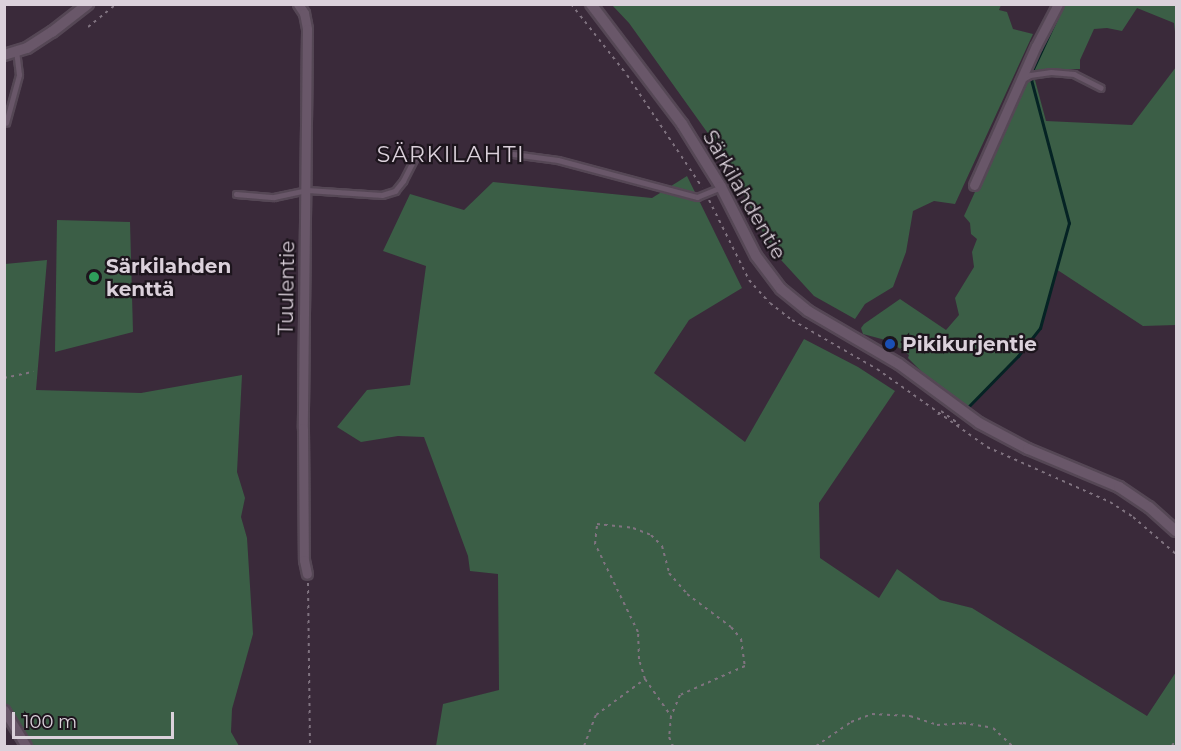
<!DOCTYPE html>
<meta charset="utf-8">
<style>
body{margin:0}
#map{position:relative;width:1181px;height:751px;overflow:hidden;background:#3a2a3a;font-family:Montserrat,sans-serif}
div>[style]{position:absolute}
.green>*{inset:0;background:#3b5e46}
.stream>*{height:3px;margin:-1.5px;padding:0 1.5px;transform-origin:1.5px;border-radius:1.5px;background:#052324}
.path>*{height:2px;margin-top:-1px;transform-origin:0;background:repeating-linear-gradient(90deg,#807380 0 3px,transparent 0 7.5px)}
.roads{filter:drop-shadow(2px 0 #554755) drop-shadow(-2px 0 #554755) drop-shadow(0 2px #554755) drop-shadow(0 -2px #554755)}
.service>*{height:4.5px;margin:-2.25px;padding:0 2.25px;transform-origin:2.25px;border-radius:2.25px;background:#695769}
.minor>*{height:9px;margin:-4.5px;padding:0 4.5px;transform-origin:4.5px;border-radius:4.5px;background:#695769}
.tertiary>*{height:10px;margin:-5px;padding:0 5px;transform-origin:5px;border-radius:5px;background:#695769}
.dots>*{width:16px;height:16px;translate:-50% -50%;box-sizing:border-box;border:3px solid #1d151d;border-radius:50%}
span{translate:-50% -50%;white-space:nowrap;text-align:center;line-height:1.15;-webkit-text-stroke:4.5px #1d151d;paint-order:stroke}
.street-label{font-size:20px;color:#dbd1db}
.poi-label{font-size:20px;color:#dbd1db;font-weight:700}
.left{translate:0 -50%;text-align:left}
.quarter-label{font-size:22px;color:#dbd1db;letter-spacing:1.5px}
.frame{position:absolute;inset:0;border:6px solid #dbd1db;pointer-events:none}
.scale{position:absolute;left:12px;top:712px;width:162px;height:27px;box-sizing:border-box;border:3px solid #dbd1db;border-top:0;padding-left:8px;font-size:18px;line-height:21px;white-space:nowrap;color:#dbd1db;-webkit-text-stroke:4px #1d151d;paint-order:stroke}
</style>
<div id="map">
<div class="green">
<div style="clip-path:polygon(612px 5px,1001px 5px,999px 10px,1007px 12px,1013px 29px,1033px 34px,955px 204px,934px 201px,913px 211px,906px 252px,893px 287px,865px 304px,855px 319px,814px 296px,771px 249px,727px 160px,629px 23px)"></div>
<div style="clip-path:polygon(1063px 5px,1176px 5px,1176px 41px,1174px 23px,1137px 8px,1122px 31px,1107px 28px,1094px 29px,1080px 60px,1080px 69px,1032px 70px)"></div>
<div style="clip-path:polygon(1176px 67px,1176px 325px,1143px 326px,1056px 269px,1040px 328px,1018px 356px,967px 408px,931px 381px,908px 358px,909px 355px,889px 341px,863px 334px,861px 328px,864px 324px,900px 299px,946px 330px,959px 315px,955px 298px,974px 267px,972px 252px,977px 239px,971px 234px,970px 223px,964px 216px,1025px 82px,1035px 80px,1046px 121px,1132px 125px)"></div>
<div style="clip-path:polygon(687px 176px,742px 288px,689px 320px,654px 373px,745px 442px,804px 339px,858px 367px,895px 391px,819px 503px,820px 558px,879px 598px,897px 569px,940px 600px,972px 608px,1147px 716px,1176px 672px,1176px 746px,436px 746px,443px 704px,499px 690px,498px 574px,470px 571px,468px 556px,424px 437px,398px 436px,361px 442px,337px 427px,367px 390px,410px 385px,426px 266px,383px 251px,410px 194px,464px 210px,493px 182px,652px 198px)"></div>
<div style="clip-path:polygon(57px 220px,130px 222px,133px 332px,55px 352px)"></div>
<div style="clip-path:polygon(47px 260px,36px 390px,141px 393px,242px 375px,237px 472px,245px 498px,241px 517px,247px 538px,253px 634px,232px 709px,231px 732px,239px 746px,26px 746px,5px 710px,5px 264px)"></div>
</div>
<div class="stream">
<div style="left:967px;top:408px;width:73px;rotate:-45.6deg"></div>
<div style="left:1018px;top:356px;width:36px;rotate:-52deg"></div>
<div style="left:1040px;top:328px;width:109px;rotate:-74.6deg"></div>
<div style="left:1069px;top:223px;width:153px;rotate:-104.8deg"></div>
<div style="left:1030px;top:75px;width:78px;rotate:-65.1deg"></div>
</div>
<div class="path">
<div style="left:571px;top:4px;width:90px;rotate:51.7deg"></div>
<div style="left:627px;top:75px;width:135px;rotate:56.2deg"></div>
<div style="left:88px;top:27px;width:36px;rotate:-39deg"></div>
<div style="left:709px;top:200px;width:89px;rotate:63.4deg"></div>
<div style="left:749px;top:280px;width:31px;rotate:48deg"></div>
<div style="left:770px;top:303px;width:28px;rotate:38deg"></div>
<div style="left:792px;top:320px;width:98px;rotate:30deg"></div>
<div style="left:877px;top:369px;width:135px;rotate:35.3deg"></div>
<div style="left:987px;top:447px;width:135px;rotate:24.1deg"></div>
<div style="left:1110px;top:502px;width:27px;rotate:33deg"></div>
<div style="left:1133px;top:517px;width:57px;rotate:40.7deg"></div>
<div style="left:4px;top:378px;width:30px;rotate:-12deg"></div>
<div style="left:938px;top:415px;width:5px;rotate:-53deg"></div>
<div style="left:941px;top:411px;width:22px;rotate:36deg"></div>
<div style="left:959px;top:424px;width:4px;rotate:117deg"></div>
<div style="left:308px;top:583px;width:163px;rotate:89.3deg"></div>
<div style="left:645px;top:679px;width:45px;rotate:54.9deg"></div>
<div style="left:584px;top:746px;width:33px;rotate:-69deg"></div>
<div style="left:596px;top:715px;width:61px;rotate:-36.3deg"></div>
<div style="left:645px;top:679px;width:21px;rotate:-107deg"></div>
<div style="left:639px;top:659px;width:27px;rotate:-92deg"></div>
<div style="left:638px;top:632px;width:98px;rotate:-116deg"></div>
<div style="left:595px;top:544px;width:20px;rotate:-84deg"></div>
<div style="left:597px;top:524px;width:36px;rotate:6deg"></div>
<div style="left:633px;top:528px;width:19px;rotate:21deg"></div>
<div style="left:651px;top:535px;width:16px;rotate:45deg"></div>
<div style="left:662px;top:546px;width:28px;rotate:75deg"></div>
<div style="left:669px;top:573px;width:28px;rotate:49deg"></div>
<div style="left:687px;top:594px;width:55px;rotate:36.9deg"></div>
<div style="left:731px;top:627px;width:16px;rotate:50deg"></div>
<div style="left:741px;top:639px;width:27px;rotate:82deg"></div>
<div style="left:745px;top:666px;width:71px;rotate:156deg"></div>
<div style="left:680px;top:695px;width:23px;rotate:113deg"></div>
<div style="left:671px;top:716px;width:21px;rotate:95deg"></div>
<div style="left:669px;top:737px;width:10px;rotate:66deg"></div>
<div style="left:816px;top:746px;width:42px;rotate:-34.4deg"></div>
<div style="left:851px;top:722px;width:22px;rotate:-21deg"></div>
<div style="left:872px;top:714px;width:38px;rotate:3deg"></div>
<div style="left:910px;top:716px;width:28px;rotate:18deg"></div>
<div style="left:937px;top:725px;width:26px;rotate:-4deg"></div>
<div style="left:963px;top:723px;width:30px;rotate:9deg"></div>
<div style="left:993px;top:728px;width:26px;rotate:43deg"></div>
<div style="left:1172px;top:746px;width:8px;rotate:-60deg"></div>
</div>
<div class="roads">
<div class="service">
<div style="left:1023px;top:79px;width:8px;rotate:-30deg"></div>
<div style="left:1030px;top:75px;width:21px;rotate:-8deg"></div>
<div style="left:1051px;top:72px;width:23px;rotate:5deg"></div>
<div style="left:1074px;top:74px;width:30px;rotate:27deg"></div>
<div style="left:6px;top:123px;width:50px;rotate:-74.8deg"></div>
<div style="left:19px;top:75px;width:23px;rotate:-97deg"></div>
<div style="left:513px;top:154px;width:45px;rotate:7.6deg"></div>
<div style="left:558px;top:160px;width:144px;rotate:14.9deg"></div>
<div style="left:697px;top:197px;width:24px;rotate:-22deg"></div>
<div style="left:236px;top:194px;width:38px;rotate:5deg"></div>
<div style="left:274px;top:197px;width:34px;rotate:-12deg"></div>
<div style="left:307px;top:190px;width:75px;rotate:3.8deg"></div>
<div style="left:382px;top:195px;width:14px;rotate:-17deg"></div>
<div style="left:395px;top:191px;width:13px;rotate:-51deg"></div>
<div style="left:403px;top:181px;width:33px;rotate:-63deg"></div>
</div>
<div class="minor">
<div style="left:298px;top:4px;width:11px;rotate:56deg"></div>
<div style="left:304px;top:13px;width:16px;rotate:79deg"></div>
<div style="left:307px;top:29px;width:399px;rotate:90.6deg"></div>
<div style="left:303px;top:428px;width:132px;rotate:89.6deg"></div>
<div style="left:304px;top:560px;width:14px;rotate:78deg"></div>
<div style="left:974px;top:185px;width:152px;rotate:-66deg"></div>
<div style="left:1036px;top:46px;width:47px;rotate:-62.4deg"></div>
<div style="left:4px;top:710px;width:42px;rotate:58.6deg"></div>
</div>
<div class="tertiary">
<div style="left:591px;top:4px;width:151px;rotate:52.8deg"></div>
<div style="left:682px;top:124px;width:74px;rotate:58.2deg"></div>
<div style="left:721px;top:187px;width:77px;rotate:63.1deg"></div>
<div style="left:756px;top:256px;width:41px;rotate:52.9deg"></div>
<div style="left:781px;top:289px;width:35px;rotate:39deg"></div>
<div style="left:808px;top:311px;width:105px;rotate:30.2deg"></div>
<div style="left:899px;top:364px;width:99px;rotate:36.4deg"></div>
<div style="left:979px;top:423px;width:55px;rotate:28deg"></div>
<div style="left:1028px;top:449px;width:99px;rotate:22.7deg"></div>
<div style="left:1119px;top:487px;width:36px;rotate:34deg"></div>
<div style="left:1149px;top:507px;width:36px;rotate:42deg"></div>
<div style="left:4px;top:55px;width:24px;rotate:-17deg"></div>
<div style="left:27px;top:48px;width:30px;rotate:-33deg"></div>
<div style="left:52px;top:32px;width:46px;rotate:-37.9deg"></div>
</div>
</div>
<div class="dots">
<div style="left:94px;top:277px;background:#2e9e5b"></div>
<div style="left:890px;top:344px;background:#1a4fb4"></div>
</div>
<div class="street-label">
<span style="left:744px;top:195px;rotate:60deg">Särkilahdentie</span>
<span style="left:287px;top:288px;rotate:-89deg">Tuulentie</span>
</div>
<div class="poi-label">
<span class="left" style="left:106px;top:278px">Särkilahden<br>kenttä</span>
<span class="left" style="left:902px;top:344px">Pikikurjentie</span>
</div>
<div class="quarter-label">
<span style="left:451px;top:155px">SÄRKILAHTI</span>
</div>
<div class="frame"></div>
<div class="scale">100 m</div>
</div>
